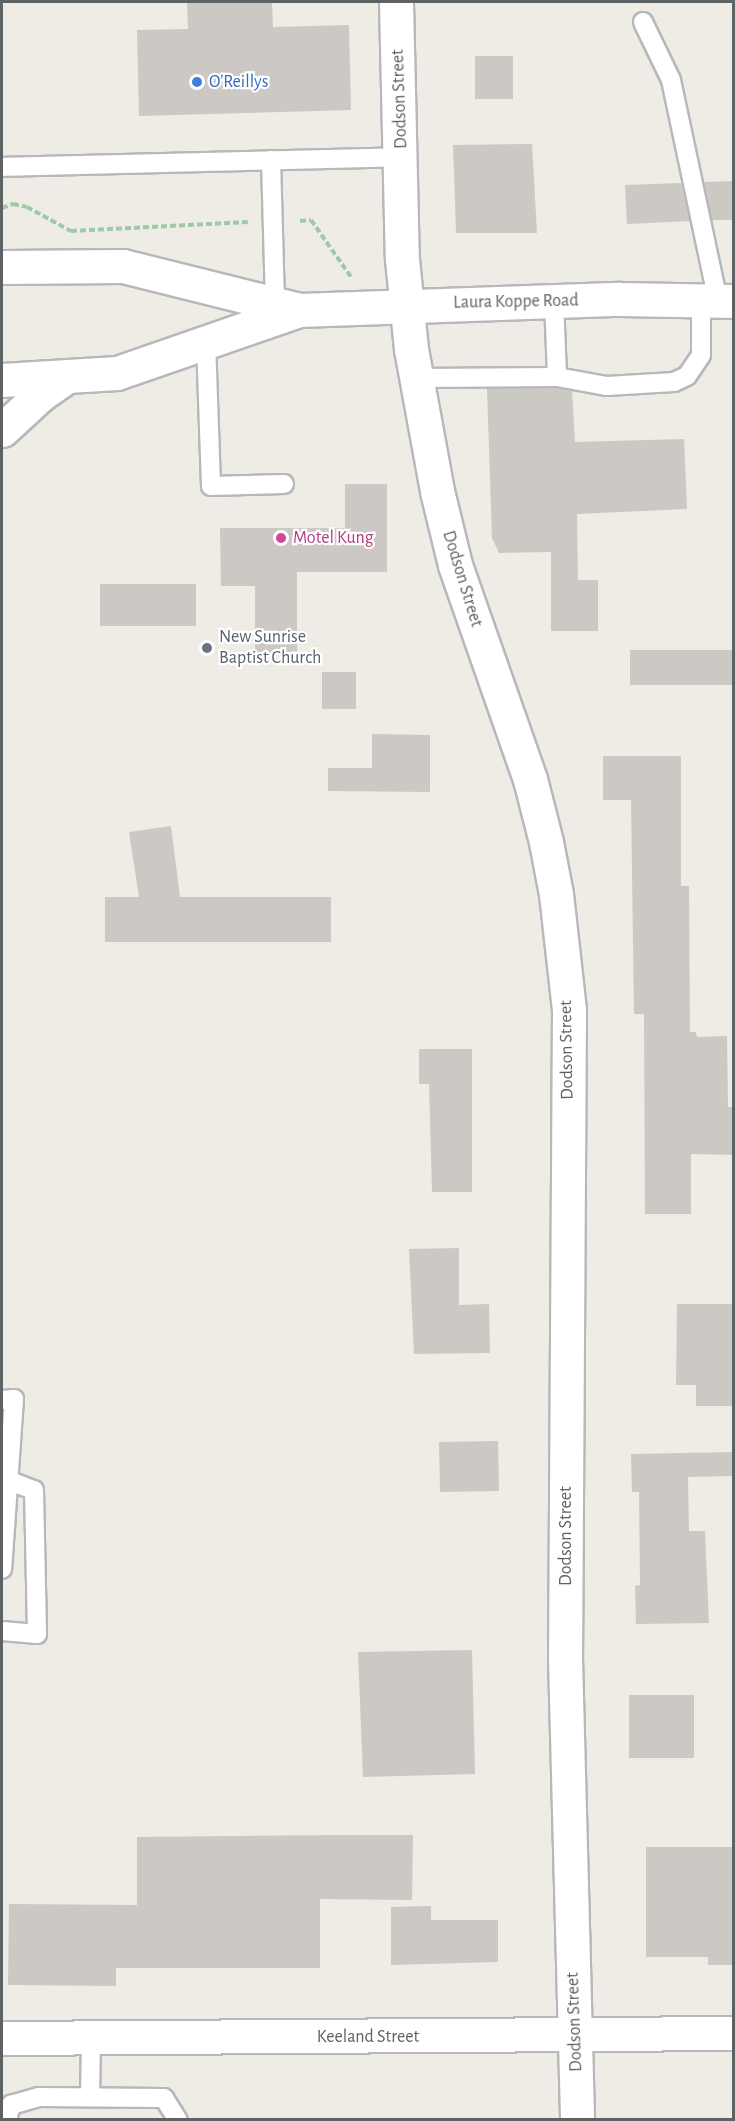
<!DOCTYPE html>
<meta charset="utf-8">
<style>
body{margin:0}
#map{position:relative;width:735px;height:2121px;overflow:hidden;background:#efebe5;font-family:"Alegreya Sans",sans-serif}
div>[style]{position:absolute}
.building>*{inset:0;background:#ccc8c4}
.path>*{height:4px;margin-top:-2px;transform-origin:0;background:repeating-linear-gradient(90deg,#a0caa5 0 6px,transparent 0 9px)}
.roads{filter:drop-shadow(2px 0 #b6b8bb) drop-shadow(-2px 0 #b6b8bb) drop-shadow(0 2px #b6b8bb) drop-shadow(0 -2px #b6b8bb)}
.service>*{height:18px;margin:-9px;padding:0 9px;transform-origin:9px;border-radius:9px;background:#fff}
.minor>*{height:33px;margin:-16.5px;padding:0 16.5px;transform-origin:16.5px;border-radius:16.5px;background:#fff}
.tertiary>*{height:33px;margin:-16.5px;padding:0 16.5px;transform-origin:16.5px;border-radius:16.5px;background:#fff}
.secondary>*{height:33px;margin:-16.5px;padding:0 16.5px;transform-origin:16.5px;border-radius:16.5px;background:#fff}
.dots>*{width:16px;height:16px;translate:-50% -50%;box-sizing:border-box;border:3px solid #fff;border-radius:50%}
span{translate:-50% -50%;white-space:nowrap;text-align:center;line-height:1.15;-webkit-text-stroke:4.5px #fff;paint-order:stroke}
.shop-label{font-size:18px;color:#366cbe}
.left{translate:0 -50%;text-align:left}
.street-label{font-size:18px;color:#5d6265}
.hotel-label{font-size:18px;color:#b23c85}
.worship-label{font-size:18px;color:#5b616d}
.frame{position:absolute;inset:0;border:3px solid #5d6265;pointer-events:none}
</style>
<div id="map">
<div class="building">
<div style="clip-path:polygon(187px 2px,272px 2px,273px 27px,349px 25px,351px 110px,139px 116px,137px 30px,188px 29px)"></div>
<div style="clip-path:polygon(475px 56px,513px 56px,513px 99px,475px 99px)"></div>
<div style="clip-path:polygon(532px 144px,537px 233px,456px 233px,453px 145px)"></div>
<div style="clip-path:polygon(734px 181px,734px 220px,712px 220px,704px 182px)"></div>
<div style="clip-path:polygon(681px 183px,690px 221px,627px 224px,625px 185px)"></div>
<div style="clip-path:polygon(556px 388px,572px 391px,575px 442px,684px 439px,687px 509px,577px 514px,578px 580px,598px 580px,598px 631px,551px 631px,551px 552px,499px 553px,492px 538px,487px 389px)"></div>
<div style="clip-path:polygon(345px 484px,387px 484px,387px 572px,297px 572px,297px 652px,255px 652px,255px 586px,221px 586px,220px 528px,345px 528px)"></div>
<div style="clip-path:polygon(100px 584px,196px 584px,196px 626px,100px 626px)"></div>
<div style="clip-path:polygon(630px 650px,732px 650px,732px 685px,630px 685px)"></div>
<div style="clip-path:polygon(322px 672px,356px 672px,356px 709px,322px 709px)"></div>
<div style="clip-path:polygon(372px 734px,430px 735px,430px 792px,328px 791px,328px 768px,372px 768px)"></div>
<div style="clip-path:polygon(603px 756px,681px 756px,681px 886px,689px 886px,690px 1032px,696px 1032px,697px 1037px,727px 1036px,728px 1107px,733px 1107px,733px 1155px,691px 1154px,691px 1214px,645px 1214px,644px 1014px,634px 1014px,631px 800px,603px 800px)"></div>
<div style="clip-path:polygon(171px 826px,180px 897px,331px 897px,331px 942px,105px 942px,105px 897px,139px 897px,129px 832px)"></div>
<div style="clip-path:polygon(419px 1049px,472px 1049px,472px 1192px,432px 1192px,429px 1084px,419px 1084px)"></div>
<div style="clip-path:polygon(459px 1248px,459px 1305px,489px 1304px,490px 1353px,414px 1354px,409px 1249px)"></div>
<div style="clip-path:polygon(677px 1304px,732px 1304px,734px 1406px,696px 1406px,696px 1385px,676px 1385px)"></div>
<div style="clip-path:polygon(498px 1441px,499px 1491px,440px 1492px,439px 1442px)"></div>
<div style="clip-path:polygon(734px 1452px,734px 1476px,688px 1477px,689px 1531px,705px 1531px,709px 1623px,636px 1624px,635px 1586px,640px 1585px,639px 1492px,632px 1492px,631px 1454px)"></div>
<div style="clip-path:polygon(472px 1650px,475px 1774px,363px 1777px,358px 1652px)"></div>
<div style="clip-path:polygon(629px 1695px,694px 1695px,694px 1758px,629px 1758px)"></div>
<div style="clip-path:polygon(341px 1835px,413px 1835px,412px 1900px,320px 1899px,320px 1968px,116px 1968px,116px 1986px,8px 1985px,9px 1904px,137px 1905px,137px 1837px)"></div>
<div style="clip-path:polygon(646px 1847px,734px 1847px,734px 1965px,708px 1965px,708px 1957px,646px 1957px)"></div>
<div style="clip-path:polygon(431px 1906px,431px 1920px,498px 1920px,498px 1962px,391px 1965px,391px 1907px)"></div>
</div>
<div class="path">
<div style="left:2px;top:208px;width:12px;rotate:-20deg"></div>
<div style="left:13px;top:204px;width:14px;rotate:12deg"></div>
<div style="left:27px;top:207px;width:50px;rotate:28.6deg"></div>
<div style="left:71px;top:231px;width:177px;rotate:-2.9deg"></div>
<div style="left:300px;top:221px;width:11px;rotate:-5deg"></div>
<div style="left:311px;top:220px;width:70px;rotate:54.9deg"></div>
</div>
<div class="roads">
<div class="service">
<div style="left:643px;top:22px;width:64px;rotate:64.2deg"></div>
<div style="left:671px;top:80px;width:226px;rotate:78deg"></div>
<div style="left:271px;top:160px;width:144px;rotate:88.4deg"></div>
<div style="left:2px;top:167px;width:400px;rotate:-1.4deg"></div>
<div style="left:554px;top:301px;width:76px;rotate:87.7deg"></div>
<div style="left:206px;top:342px;width:144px;rotate:88deg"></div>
<div style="left:211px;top:486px;width:73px;rotate:-1.6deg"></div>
<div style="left:418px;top:378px;width:139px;rotate:-0.4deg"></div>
<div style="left:557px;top:377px;width:51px;rotate:10.2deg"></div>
<div style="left:607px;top:386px;width:67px;rotate:-3.4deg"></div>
<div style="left:674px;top:382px;width:14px;rotate:-25deg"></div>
<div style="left:687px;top:376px;width:25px;rotate:-56deg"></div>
<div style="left:701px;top:355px;width:54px;rotate:-90deg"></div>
<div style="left:2px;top:1400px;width:12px;rotate:-5deg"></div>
<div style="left:14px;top:1399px;width:170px;rotate:94deg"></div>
<div style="left:2px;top:1478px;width:34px;rotate:21deg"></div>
<div style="left:34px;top:1490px;width:144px;rotate:88.8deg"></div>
<div style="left:37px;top:1634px;width:35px;rotate:-175deg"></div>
<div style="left:90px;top:2097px;width:59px;rotate:-89deg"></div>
<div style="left:7px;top:2120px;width:16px;rotate:-75deg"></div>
<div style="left:11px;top:2105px;width:29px;rotate:-16deg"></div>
<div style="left:39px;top:2097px;width:125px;rotate:0.5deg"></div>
<div style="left:164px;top:2098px;width:26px;rotate:58deg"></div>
</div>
<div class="minor">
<div style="left:396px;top:2px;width:257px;rotate:88.7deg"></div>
<div style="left:402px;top:259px;width:90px;rotate:84.3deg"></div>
<div style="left:411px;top:349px;width:144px;rotate:79.6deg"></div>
<div style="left:437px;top:491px;width:76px;rotate:76.3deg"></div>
<div style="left:455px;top:565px;width:227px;rotate:70.7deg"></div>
<div style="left:530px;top:779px;width:65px;rotate:75.7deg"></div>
<div style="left:546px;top:842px;width:53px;rotate:79.1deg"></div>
<div style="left:556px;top:894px;width:117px;rotate:83.6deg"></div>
<div style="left:569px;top:1010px;width:648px;rotate:90.35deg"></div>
<div style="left:565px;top:1658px;width:462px;rotate:88.5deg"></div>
<div style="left:2px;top:2038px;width:732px;rotate:-0.39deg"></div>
</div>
<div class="tertiary">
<div style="left:2px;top:267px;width:121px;rotate:-0.5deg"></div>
<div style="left:123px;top:266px;width:181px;rotate:14deg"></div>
<div style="left:2px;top:380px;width:115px;rotate:-3.5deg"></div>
<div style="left:117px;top:373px;width:193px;rotate:-19.1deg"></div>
<div style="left:299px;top:310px;width:321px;rotate:-2deg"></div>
<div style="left:620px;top:299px;width:114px;rotate:1deg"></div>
</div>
<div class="secondary">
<div style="left:2px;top:430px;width:52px;rotate:-42.6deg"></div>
<div style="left:40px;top:395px;width:32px;rotate:-35deg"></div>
</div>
</div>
<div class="dots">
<div style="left:197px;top:82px;background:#3f7fe0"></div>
<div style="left:281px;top:538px;background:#d1479c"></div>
<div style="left:207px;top:648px;background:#6b7280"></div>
</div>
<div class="shop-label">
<span class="left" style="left:209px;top:82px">O’Reillys</span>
</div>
<div class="street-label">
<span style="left:400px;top:99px;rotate:-92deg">Dodson Street</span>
<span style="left:516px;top:302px;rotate:-1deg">Laura Koppe Road</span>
<span style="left:462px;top:579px;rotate:73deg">Dodson Street</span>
<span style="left:567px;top:1050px;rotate:-91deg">Dodson Street</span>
<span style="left:566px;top:1536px;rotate:-90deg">Dodson Street</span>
<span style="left:575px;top:2022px;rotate:-92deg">Dodson Street</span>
<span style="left:368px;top:2037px">Keeland Street</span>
</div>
<div class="hotel-label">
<span class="left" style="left:293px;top:538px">Motel Kung</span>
</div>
<div class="worship-label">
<span class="left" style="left:219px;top:648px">New Sunrise<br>Baptist Church</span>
</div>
<div class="frame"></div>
</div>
